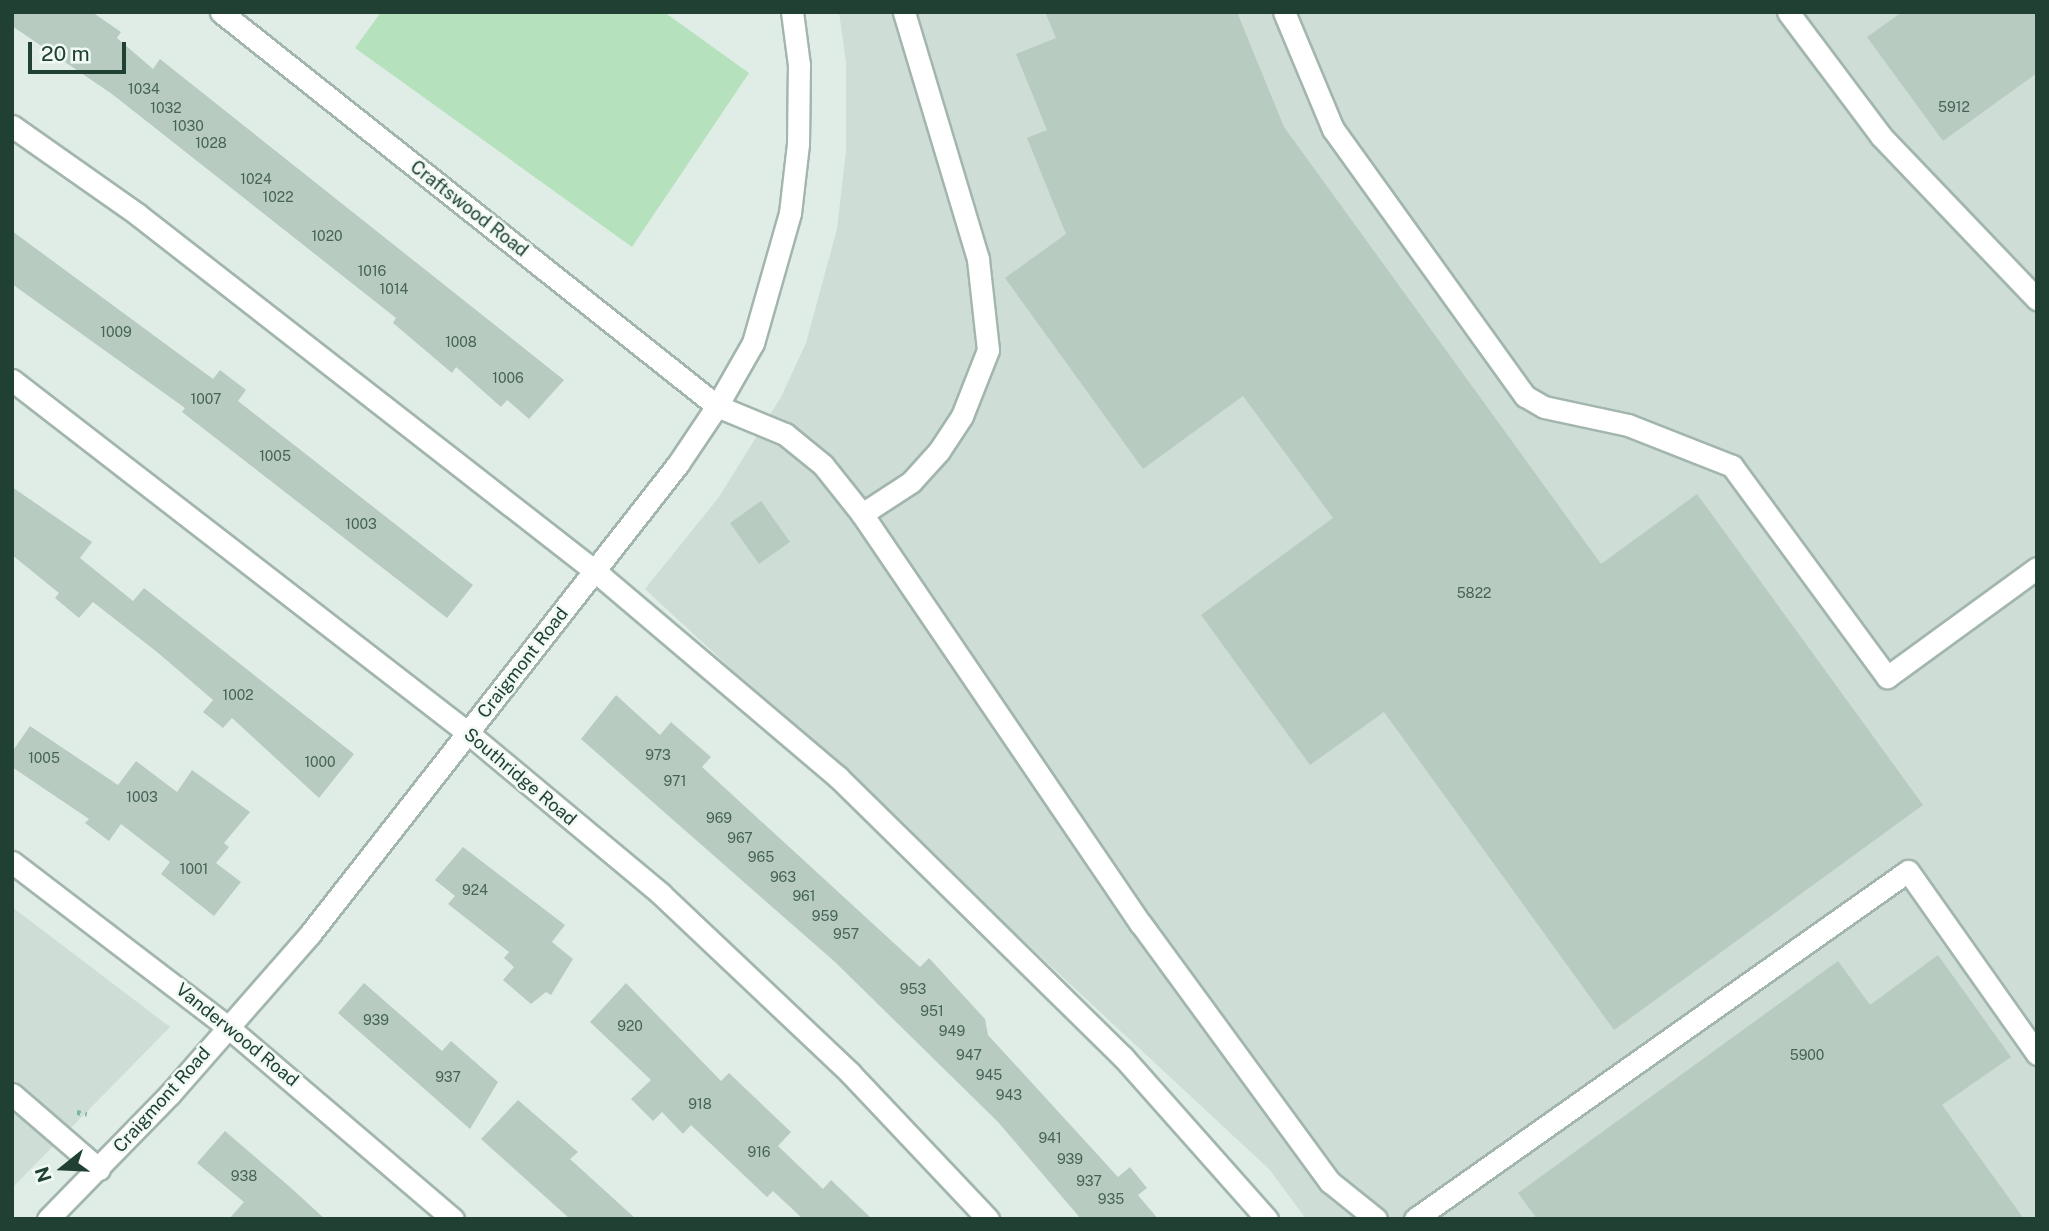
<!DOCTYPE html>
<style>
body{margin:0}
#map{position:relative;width:2049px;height:1231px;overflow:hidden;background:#e0ede6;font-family:"Public Sans",sans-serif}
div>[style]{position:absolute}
.built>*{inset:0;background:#ceddd5}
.green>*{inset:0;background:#b6e1bd}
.building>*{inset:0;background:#b8cbc1}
.path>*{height:4.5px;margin-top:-2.25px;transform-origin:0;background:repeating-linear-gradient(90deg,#7db59d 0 3.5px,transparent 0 8.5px)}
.roads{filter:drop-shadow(2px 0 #a2b6ad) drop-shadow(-2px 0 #a2b6ad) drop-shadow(0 2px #a2b6ad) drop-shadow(0 -2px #a2b6ad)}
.minor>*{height:21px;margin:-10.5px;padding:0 10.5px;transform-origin:10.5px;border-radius:10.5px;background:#fff}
span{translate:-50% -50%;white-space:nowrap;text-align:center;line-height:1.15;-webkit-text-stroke:5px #f1f9f4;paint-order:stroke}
.number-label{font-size:14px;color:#456356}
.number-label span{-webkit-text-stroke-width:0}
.street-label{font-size:18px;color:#1f4033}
.frame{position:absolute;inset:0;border:14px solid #1f4033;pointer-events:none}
.north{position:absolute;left:28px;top:1133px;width:70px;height:70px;-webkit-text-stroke:5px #f1f9f4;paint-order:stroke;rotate:252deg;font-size:19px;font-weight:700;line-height:28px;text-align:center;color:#1f4033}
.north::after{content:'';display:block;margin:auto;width:24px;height:32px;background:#1f4033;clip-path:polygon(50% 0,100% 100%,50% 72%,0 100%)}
.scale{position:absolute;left:28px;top:42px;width:98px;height:32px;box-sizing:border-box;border:4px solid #1f4033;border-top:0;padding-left:9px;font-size:21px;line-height:24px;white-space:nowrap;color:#1f4033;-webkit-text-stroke:5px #f1f9f4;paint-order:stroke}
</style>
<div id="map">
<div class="built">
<div style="clip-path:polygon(839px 12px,2037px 12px,2037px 1219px,1306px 1219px,1269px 1169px,645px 589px,719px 497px,781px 397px,806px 343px,837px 229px,846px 151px,846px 62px)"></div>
<div style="clip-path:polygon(12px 907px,170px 1027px,12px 1188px)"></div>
</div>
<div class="green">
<div style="clip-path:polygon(381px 12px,664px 12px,749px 73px,632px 247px,355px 48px)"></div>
</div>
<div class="building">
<div style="clip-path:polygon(12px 12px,92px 12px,121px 32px,117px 38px,153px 69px,160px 59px,564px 380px,529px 419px,507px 400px,501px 407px,456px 367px,452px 373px,393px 323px,396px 318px,112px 94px,12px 26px)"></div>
<div style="clip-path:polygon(1045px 12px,1237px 12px,1284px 127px,1601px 564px,1697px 494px,1923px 805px,1614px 1030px,1384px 712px,1310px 765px,1201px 615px,1333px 518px,1243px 396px,1143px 469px,1005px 278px,1066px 234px,1027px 138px,1047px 130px,1016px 54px,1056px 38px)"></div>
<div style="clip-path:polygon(1902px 12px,2037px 12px,2037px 73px,1943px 141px,1867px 37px)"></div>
<div style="clip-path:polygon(12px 231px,213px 379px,220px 370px,246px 390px,238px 401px,473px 585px,447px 618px,182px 412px,185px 408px,12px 284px)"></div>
<div style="clip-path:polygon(12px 487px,92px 542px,80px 558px,133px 601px,144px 588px,354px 754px,319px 798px,232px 718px,223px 728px,203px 712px,213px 700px,157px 652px,93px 602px,79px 618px,55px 598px,59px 593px,12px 555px)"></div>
<div style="clip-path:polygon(761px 501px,790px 542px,759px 564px,730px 523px)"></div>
<div style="clip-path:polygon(616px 695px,660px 735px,671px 722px,711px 757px,702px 767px,920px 967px,929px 958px,985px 1019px,988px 1035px,1118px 1177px,1130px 1167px,1147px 1188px,1138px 1195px,1158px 1219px,1081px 1219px,998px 1122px,835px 962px,581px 739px)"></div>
<div style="clip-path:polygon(30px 726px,118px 785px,136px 761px,177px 792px,192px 770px,250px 812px,224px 843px,229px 847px,216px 863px,241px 882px,214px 916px,161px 874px,170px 862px,121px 824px,109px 841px,85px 823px,89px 819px,12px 767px,12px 752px)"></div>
<div style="clip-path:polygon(463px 847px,565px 925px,552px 942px,573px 959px,551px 995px,546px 992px,531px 1004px,503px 980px,514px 967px,504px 958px,509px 952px,448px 904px,455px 896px,435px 880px)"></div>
<div style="clip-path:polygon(1938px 955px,2011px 1057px,1942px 1105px,2024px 1219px,1537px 1219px,1518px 1193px,1838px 961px,1870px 1005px)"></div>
<div style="clip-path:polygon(364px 983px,442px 1051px,451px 1041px,498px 1082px,470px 1129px,338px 1013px)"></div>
<div style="clip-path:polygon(626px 983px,721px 1081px,729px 1073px,791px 1132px,778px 1146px,823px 1189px,831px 1180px,872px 1219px,803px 1219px,773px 1191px,767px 1197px,691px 1125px,683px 1134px,662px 1112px,653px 1121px,631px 1099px,651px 1080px,590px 1022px)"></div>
<div style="clip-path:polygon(518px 1100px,578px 1152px,570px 1159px,636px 1219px,570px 1219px,481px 1139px)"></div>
<div style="clip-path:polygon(225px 1131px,291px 1188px,325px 1219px,229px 1219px,244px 1202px,197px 1163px)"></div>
</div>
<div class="path">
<div style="left:77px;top:1112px;width:10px;rotate:11deg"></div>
</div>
<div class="roads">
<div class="minor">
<div style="left:221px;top:12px;width:633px;rotate:38.46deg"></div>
<div style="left:717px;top:406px;width:74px;rotate:22.4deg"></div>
<div style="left:785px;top:434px;width:49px;rotate:39.2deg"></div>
<div style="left:823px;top:465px;width:63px;rotate:51.5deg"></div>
<div style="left:862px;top:514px;width:496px;rotate:55.8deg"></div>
<div style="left:1141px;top:924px;width:320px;rotate:53.8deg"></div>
<div style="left:1330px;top:1182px;width:59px;rotate:38.8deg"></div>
<div style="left:1284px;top:12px;width:127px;rotate:67.3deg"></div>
<div style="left:1333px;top:129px;width:329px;rotate:54.3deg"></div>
<div style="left:1525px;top:396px;width:22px;rotate:30deg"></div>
<div style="left:1544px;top:407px;width:86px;rotate:12.1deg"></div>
<div style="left:1628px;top:425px;width:112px;rotate:21.5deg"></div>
<div style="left:1732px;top:466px;width:262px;rotate:53.7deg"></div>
<div style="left:1887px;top:677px;width:185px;rotate:-36deg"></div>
<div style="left:1788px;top:12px;width:155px;rotate:53.1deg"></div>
<div style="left:1881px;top:136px;width:226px;rotate:46.3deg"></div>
<div style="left:12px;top:126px;width:153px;rotate:35.1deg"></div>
<div style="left:137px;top:214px;width:581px;rotate:37.94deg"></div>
<div style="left:595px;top:571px;width:319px;rotate:40.3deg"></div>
<div style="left:838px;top:777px;width:400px;rotate:44.5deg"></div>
<div style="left:1123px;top:1057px;width:217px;rotate:48.4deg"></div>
<div style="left:12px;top:380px;width:577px;rotate:37.74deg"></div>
<div style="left:468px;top:733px;width:251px;rotate:39.8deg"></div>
<div style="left:661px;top:894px;width:260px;rotate:43.4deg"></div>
<div style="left:850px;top:1073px;width:201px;rotate:46.6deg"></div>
<div style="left:862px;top:514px;width:59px;rotate:-33.1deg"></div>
<div style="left:911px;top:482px;width:42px;rotate:-47.9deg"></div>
<div style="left:939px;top:451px;width:42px;rotate:-56.7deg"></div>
<div style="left:962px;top:416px;width:71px;rotate:-68.5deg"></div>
<div style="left:988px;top:350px;width:92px;rotate:-96.3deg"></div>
<div style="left:978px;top:259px;width:258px;rotate:-106.7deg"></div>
<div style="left:12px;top:862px;width:272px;rotate:37.4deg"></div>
<div style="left:228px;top:1027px;width:296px;rotate:40.5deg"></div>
<div style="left:12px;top:1094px;width:115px;rotate:40.8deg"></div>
<div style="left:48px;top:1219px;width:175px;rotate:-45.7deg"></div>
<div style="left:170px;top:1094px;width:213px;rotate:-48.8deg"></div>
<div style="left:310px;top:934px;width:597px;rotate:-51.94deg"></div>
<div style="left:678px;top:464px;width:70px;rotate:-56.1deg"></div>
<div style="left:717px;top:406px;width:73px;rotate:-60.3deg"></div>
<div style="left:753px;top:343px;width:135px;rotate:-74.1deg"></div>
<div style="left:790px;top:213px;width:69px;rotate:-83.4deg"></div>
<div style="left:798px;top:144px;width:79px;rotate:-89.3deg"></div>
<div style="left:799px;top:65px;width:53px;rotate:-97.5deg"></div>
<div style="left:1415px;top:1219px;width:603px;rotate:-35.22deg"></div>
<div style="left:1908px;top:871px;width:224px;rotate:54.8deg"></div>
</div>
</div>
<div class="number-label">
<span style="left:144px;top:89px">1034</span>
<span style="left:1954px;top:107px">5912</span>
<span style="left:166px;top:108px">1032</span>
<span style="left:188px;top:126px">1030</span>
<span style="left:211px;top:143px">1028</span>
<span style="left:256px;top:179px">1024</span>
<span style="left:278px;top:197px">1022</span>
<span style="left:327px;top:236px">1020</span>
<span style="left:372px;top:271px">1016</span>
<span style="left:394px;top:289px">1014</span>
<span style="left:116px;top:332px">1009</span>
<span style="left:461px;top:342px">1008</span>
<span style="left:508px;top:378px">1006</span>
<span style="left:206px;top:399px">1007</span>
<span style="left:275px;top:456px">1005</span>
<span style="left:361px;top:524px">1003</span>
<span style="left:1474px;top:593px">5822</span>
<span style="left:238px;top:695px">1002</span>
<span style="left:658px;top:755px">973</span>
<span style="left:44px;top:758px">1005</span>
<span style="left:320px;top:762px">1000</span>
<span style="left:675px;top:781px">971</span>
<span style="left:142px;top:797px">1003</span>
<span style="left:719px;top:818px">969</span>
<span style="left:740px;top:838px">967</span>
<span style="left:761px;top:857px">965</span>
<span style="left:194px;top:869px">1001</span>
<span style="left:783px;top:877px">963</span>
<span style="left:475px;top:890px">924</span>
<span style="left:804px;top:896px">961</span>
<span style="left:825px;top:916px">959</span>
<span style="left:846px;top:934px">957</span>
<span style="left:913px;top:989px">953</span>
<span style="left:932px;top:1011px">951</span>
<span style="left:376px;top:1020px">939</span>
<span style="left:630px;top:1026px">920</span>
<span style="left:952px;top:1031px">949</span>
<span style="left:969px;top:1055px">947</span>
<span style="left:1807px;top:1055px">5900</span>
<span style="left:989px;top:1075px">945</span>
<span style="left:448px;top:1077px">937</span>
<span style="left:1009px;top:1095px">943</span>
<span style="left:700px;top:1104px">918</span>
<span style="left:1050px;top:1138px">941</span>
<span style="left:759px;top:1152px">916</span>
<span style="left:1070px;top:1159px">939</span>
<span style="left:244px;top:1176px">938</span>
<span style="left:1089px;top:1181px">937</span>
<span style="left:1111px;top:1199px">935</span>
</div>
<div class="street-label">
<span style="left:469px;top:209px;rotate:38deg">Craftswood Road</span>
<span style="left:523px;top:663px;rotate:-52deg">Craigmont Road</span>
<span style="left:520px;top:777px;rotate:40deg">Southridge Road</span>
<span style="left:237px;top:1035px;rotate:39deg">Vanderwood Road</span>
<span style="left:162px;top:1100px;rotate:-48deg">Craigmont Road</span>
</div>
<div class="frame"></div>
<div class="north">N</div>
<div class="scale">20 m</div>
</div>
